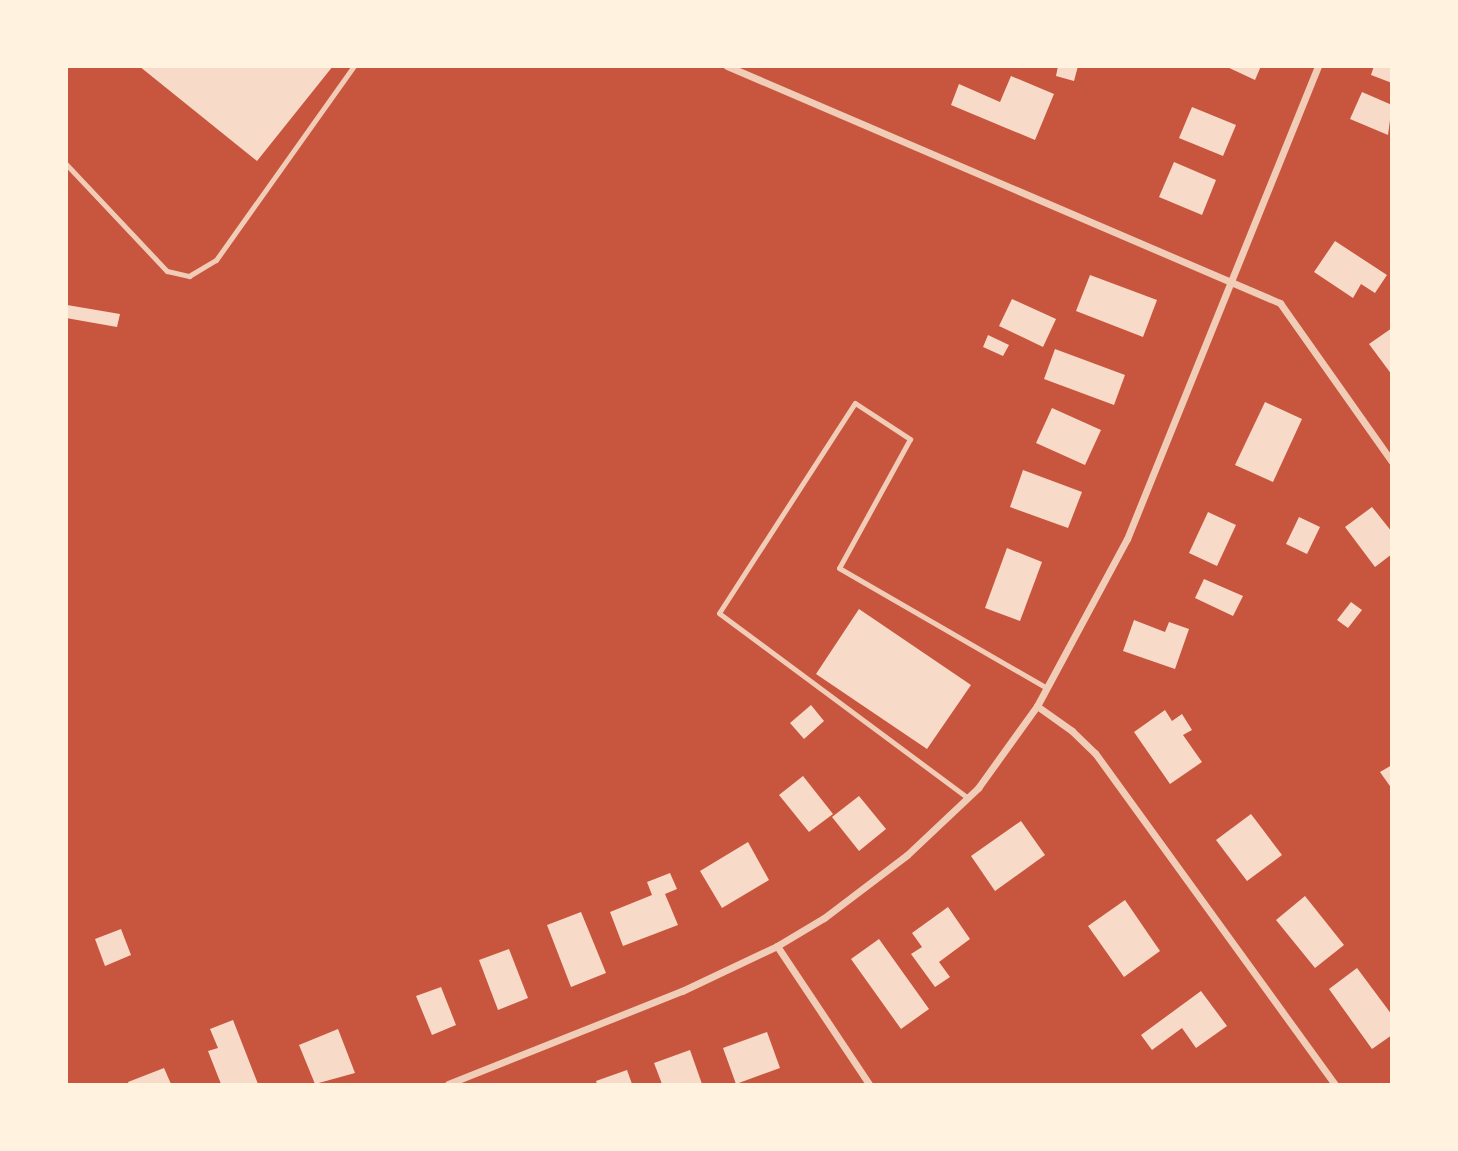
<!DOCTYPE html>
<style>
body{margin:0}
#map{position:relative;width:1458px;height:1151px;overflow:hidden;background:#c8553d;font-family:Ubuntu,sans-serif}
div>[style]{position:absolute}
.building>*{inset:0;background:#f7dbc8}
.service>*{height:5px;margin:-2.5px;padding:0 2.5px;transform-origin:2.5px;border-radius:2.5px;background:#f1ccb7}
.minor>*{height:7px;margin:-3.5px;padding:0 3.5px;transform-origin:3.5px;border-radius:3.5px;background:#f1ccb7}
span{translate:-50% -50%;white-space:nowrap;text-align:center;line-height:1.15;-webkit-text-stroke:5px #fff3e0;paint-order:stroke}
.frame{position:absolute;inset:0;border:68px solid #fff3e0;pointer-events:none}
</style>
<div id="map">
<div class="building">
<div style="clip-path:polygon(139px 66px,333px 66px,257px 161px)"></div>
<div style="clip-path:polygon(1058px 66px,1078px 66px,1074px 81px,1056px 76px)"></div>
<div style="clip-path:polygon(1225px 66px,1261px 66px,1255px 80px)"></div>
<div style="clip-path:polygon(1374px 66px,1392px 66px,1392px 83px,1371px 75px)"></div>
<div style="clip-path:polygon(1011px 76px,1054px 94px,1035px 140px,951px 105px,959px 84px,1000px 102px)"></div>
<div style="clip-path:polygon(1362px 92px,1392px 105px,1388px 135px,1350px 119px)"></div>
<div style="clip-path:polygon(1192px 107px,1236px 125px,1223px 156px,1179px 138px)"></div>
<div style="clip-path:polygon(1174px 162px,1216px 180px,1202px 215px,1159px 197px)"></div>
<div style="clip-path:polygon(1335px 241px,1387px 275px,1375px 293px,1361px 284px,1353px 298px,1314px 272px)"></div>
<div style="clip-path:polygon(1090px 275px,1157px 300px,1143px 337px,1076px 311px)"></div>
<div style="clip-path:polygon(1012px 299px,1056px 319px,1043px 347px,999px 326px)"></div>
<div style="clip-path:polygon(67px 305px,120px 314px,117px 327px,66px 318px)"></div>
<div style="clip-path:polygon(1392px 328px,1392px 375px,1369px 344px)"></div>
<div style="clip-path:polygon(988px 335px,1009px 345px,1003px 356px,983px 347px)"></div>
<div style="clip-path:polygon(1055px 349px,1125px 375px,1114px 405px,1044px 379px)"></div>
<div style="clip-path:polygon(1265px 402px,1302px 419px,1273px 482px,1235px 465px)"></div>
<div style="clip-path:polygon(1052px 408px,1101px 430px,1085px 465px,1036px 443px)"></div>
<div style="clip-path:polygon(1023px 470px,1082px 492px,1068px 528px,1010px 507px)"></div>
<div style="clip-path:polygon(1372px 507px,1392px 532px,1392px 554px,1375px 567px,1345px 527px)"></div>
<div style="clip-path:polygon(1208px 512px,1236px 525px,1217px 566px,1189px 553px)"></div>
<div style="clip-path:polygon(1299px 517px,1320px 527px,1307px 554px,1286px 544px)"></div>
<div style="clip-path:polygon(1007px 548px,1042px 562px,1020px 621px,985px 608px)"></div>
<div style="clip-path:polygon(1204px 579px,1243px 596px,1233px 616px,1195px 598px)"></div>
<div style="clip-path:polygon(1351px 602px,1362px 610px,1348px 628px,1337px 620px)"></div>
<div style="clip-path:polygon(859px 609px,971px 685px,927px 749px,816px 674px)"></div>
<div style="clip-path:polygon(1134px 620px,1165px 632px,1169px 622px,1189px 629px,1175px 669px,1123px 651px)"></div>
<div style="clip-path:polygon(811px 705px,824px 721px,804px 739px,790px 723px)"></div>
<div style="clip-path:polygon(1165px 710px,1172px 721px,1182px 714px,1192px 730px,1183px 735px,1202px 762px,1170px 784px,1134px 732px)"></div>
<div style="clip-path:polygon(1392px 765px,1392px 789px,1380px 772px)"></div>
<div style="clip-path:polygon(803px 776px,833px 814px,809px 832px,779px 795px)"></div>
<div style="clip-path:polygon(859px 796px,886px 829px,859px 851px,832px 817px)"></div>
<div style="clip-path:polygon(1251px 814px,1282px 855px,1247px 881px,1216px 840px)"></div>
<div style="clip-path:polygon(1021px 821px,1045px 855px,995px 891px,971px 856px)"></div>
<div style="clip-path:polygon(748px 842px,769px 880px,722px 908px,700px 871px)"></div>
<div style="clip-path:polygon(670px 873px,677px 889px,665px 894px,678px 925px,623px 946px,610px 912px,652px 895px,647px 882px)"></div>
<div style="clip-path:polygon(1305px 896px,1344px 945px,1315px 968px,1276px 920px)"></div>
<div style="clip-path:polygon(1125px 900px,1160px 951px,1124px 977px,1088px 926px)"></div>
<div style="clip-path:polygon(948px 907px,970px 939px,939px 962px,950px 977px,935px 987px,911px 954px,922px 947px,912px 933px)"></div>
<div style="clip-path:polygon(581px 912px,606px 973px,571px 987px,547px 925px)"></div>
<div style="clip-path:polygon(121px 929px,131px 955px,105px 966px,95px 939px)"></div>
<div style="clip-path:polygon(879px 939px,929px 1009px,901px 1029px,851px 959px)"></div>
<div style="clip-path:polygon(509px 949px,528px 998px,498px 1010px,479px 960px)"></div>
<div style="clip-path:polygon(1357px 968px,1392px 1015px,1392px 1035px,1372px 1049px,1329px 989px)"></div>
<div style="clip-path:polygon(441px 987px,456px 1025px,432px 1035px,416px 996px)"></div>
<div style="clip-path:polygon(1201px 991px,1227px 1026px,1196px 1048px,1182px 1028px,1152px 1050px,1141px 1035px)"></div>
<div style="clip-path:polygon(233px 1020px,258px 1084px,221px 1084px,208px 1051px,218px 1048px,210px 1029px)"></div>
<div style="clip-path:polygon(338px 1029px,355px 1073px,315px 1084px,299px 1045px)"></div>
<div style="clip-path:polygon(767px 1032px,780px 1068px,736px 1084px,723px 1048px)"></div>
<div style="clip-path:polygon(690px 1050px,702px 1084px,662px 1084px,654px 1063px)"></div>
<div style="clip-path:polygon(164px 1068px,171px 1084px,129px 1084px,128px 1082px)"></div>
<div style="clip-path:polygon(627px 1070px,632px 1084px,597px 1084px,596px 1081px)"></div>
</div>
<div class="service">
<div style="left:66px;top:164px;width:147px;rotate:46.7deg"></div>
<div style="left:167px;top:271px;width:23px;rotate:13deg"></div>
<div style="left:189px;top:276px;width:31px;rotate:-31deg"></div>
<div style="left:216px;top:260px;width:238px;rotate:-54.6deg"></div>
<div style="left:968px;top:798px;width:310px;rotate:-143.4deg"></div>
<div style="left:719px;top:613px;width:250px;rotate:-57.1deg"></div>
<div style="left:855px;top:403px;width:66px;rotate:33.2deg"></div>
<div style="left:910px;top:439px;width:147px;rotate:118.8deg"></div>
<div style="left:839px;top:568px;width:240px;rotate:30deg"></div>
</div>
<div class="minor">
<div style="left:727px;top:66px;width:602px;rotate:23.2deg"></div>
<div style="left:1280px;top:303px;width:194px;rotate:54.8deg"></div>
<div style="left:1037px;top:706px;width:43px;rotate:35.5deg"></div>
<div style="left:1072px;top:731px;width:32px;rotate:44deg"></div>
<div style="left:1095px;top:753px;width:409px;rotate:54.1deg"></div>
<div style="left:777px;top:946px;width:166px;rotate:56.3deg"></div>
<div style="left:448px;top:1084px;width:252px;rotate:-21.7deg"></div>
<div style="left:682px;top:991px;width:105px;rotate:-25.3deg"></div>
<div style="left:777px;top:946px;width:55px;rotate:-30.8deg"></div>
<div style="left:824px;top:918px;width:104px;rotate:-37.2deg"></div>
<div style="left:907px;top:855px;width:98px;rotate:-43.3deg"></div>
<div style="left:978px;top:788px;width:101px;rotate:-54.3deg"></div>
<div style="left:1037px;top:706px;width:190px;rotate:-61.7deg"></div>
<div style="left:1127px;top:539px;width:510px;rotate:-68.01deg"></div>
</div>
<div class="frame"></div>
</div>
